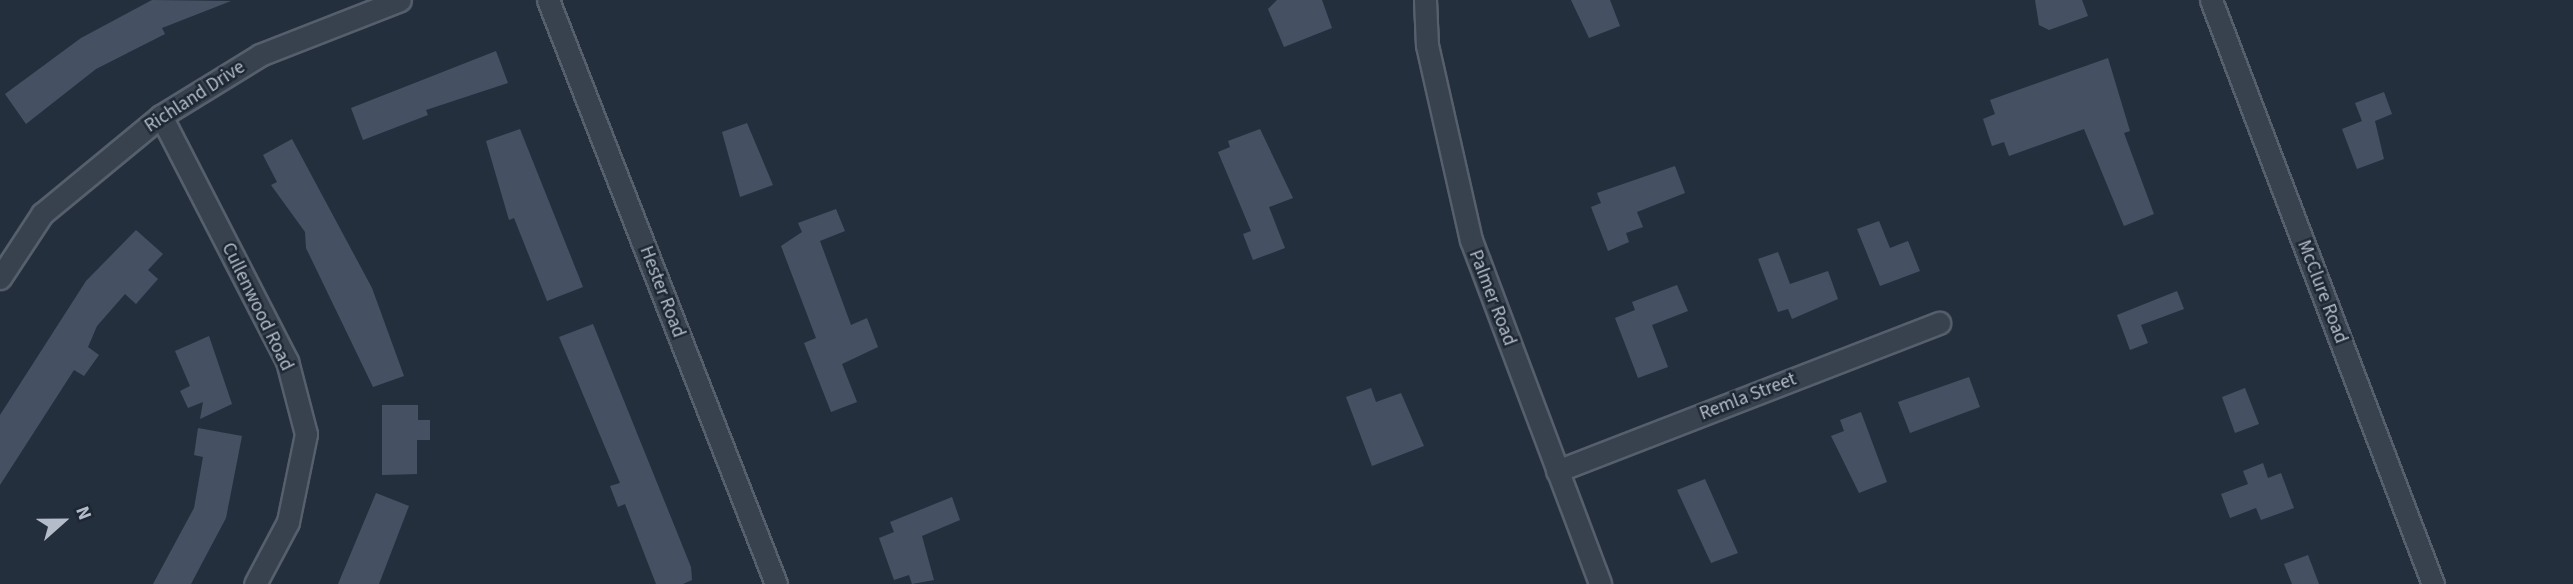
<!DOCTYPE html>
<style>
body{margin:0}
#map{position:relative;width:2573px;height:584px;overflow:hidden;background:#242f3e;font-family:"Source Sans 3",sans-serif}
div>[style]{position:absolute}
.building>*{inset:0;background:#455162}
.roads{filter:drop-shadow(2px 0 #565f6c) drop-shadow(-2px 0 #565f6c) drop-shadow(0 2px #565f6c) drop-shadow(0 -2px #565f6c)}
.minor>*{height:21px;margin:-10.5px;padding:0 10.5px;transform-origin:10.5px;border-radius:10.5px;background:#38414e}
span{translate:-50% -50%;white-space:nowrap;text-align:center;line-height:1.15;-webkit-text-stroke:5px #1d2633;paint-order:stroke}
.street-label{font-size:19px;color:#b4bcc9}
.north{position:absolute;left:28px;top:486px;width:70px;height:70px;-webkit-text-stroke:5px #1d2633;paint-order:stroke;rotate:69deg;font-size:19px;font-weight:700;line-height:28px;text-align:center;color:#b4bcc9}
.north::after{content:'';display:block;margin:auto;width:24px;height:32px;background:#b4bcc9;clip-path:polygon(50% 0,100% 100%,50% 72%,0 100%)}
</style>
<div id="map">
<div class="building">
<div style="clip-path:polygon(152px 0,231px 1px,162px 28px,165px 34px,96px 69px,26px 124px,5px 94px,81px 38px)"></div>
<div style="clip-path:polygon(1277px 0,1322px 0,1332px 28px,1284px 47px,1268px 9px)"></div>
<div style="clip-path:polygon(1571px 0,1610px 0,1620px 26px,1589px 38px)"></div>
<div style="clip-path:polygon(2035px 0,2082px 0,2088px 16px,2049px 30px,2039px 25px)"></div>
<div style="clip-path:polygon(496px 51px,508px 83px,426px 110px,428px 115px,363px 140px,351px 108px)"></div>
<div style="clip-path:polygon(2108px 58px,2130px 131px,2124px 133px,2154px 214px,2124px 226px,2084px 129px,2009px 156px,2004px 142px,1992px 146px,1983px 119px,1995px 114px,1990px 100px)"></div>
<div style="clip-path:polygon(2384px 92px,2392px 114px,2375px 121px,2384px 159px,2357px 169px,2342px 129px,2362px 121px,2355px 103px)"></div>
<div style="clip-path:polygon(747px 123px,773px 185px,740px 197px,722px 132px)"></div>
<div style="clip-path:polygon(520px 129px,583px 287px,547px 301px,514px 218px,509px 220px,486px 141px)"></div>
<div style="clip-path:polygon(1260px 129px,1293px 198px,1269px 207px,1285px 248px,1253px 260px,1243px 234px,1251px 231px,1218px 152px,1230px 147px,1228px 141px)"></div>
<div style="clip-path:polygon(292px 139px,372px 288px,404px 376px,373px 387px,306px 248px,305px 232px,271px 185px,277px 182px,263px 155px)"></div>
<div style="clip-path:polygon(1675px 166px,1685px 193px,1637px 212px,1643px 227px,1626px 233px,1629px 242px,1608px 251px,1591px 207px,1601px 203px,1597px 193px)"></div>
<div style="clip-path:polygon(836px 209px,845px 231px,820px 241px,851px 325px,867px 318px,878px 347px,842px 364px,857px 402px,831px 412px,804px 343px,816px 338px,781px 246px,802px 232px,798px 223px)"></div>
<div style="clip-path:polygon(1879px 221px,1890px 248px,1908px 241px,1920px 271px,1880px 286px,1857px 229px)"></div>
<div style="clip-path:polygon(136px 230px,163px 254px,148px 270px,158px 279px,136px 304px,125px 294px,97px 326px,88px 347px,99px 355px,84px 376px,74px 370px,0 485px,0 415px,86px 281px)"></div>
<div style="clip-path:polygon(1778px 252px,1790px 284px,1828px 271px,1838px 299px,1792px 319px,1788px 309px,1778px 312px,1758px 259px)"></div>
<div style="clip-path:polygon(1677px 285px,1688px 311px,1652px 325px,1668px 367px,1638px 378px,1615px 318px,1635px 310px,1632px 302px)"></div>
<div style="clip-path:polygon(2177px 291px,2184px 309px,2141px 325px,2148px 343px,2130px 350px,2117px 315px)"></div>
<div style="clip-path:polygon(593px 324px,691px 567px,692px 580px,683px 584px,656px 584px,625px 504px,618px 507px,610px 486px,620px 483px,559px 337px)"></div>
<div style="clip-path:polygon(209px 336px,232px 404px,200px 419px,203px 402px,188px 408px,180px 391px,190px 386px,175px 351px)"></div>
<div style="clip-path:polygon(1969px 377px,1980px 407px,1910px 433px,1898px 402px)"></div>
<div style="clip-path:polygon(1371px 388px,1376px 402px,1401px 393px,1424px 446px,1372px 466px,1346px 397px)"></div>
<div style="clip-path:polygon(2245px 388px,2259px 424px,2235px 433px,2222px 397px)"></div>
<div style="clip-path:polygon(382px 405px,418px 405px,418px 420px,430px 420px,430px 440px,417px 440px,417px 474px,382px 475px)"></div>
<div style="clip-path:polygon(1861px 412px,1887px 482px,1859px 493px,1831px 436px,1844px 431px,1840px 420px)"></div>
<div style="clip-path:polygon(198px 428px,242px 436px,226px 518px,191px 584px,153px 584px,194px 508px,203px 457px,194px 455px)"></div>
<div style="clip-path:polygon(2263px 463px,2268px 478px,2281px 473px,2294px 508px,2261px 520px,2256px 508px,2230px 518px,2221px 494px,2248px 484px,2243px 471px)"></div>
<div style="clip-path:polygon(1705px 479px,1738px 553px,1711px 563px,1677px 490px)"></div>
<div style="clip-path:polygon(376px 493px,409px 506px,379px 584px,338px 584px)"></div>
<div style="clip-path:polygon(952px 497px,960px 520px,922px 536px,934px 580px,912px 584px,909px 575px,894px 580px,879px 538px,894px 532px,890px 522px)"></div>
<div style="clip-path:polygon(2308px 555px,2319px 584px,2292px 584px,2284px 564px)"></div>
</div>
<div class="roads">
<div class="minor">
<div style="left:548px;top:0;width:627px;rotate:68.67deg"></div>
<div style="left:1425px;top:0;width:45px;rotate:87.5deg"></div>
<div style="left:1427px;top:45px;width:200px;rotate:77.3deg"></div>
<div style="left:1471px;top:240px;width:367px;rotate:69.4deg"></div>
<div style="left:2211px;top:0;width:625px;rotate:69.19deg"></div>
<div style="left:161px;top:116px;width:276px;rotate:62.8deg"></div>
<div style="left:287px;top:361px;width:75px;rotate:75.4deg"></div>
<div style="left:306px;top:434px;width:90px;rotate:101.6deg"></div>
<div style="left:288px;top:522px;width:70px;rotate:118deg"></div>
<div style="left:0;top:278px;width:77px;rotate:-56.7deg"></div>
<div style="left:42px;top:214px;width:154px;rotate:-39.5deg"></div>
<div style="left:161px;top:116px;width:116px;rotate:-31.6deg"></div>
<div style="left:260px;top:55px;width:150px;rotate:-21.4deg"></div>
<div style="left:1557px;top:471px;width:410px;rotate:-21.2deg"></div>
</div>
</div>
<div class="street-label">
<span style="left:195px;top:97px;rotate:-33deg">Richland Drive</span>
<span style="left:662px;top:292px;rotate:69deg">Hester Road</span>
<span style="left:2322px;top:292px;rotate:69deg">McClure Road</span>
<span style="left:1492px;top:298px;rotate:69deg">Palmer Road</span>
<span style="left:257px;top:307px;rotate:64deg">Cullenwood Road</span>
<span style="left:1748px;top:397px;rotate:-21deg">Remla Street</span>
</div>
<div class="north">N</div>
</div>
